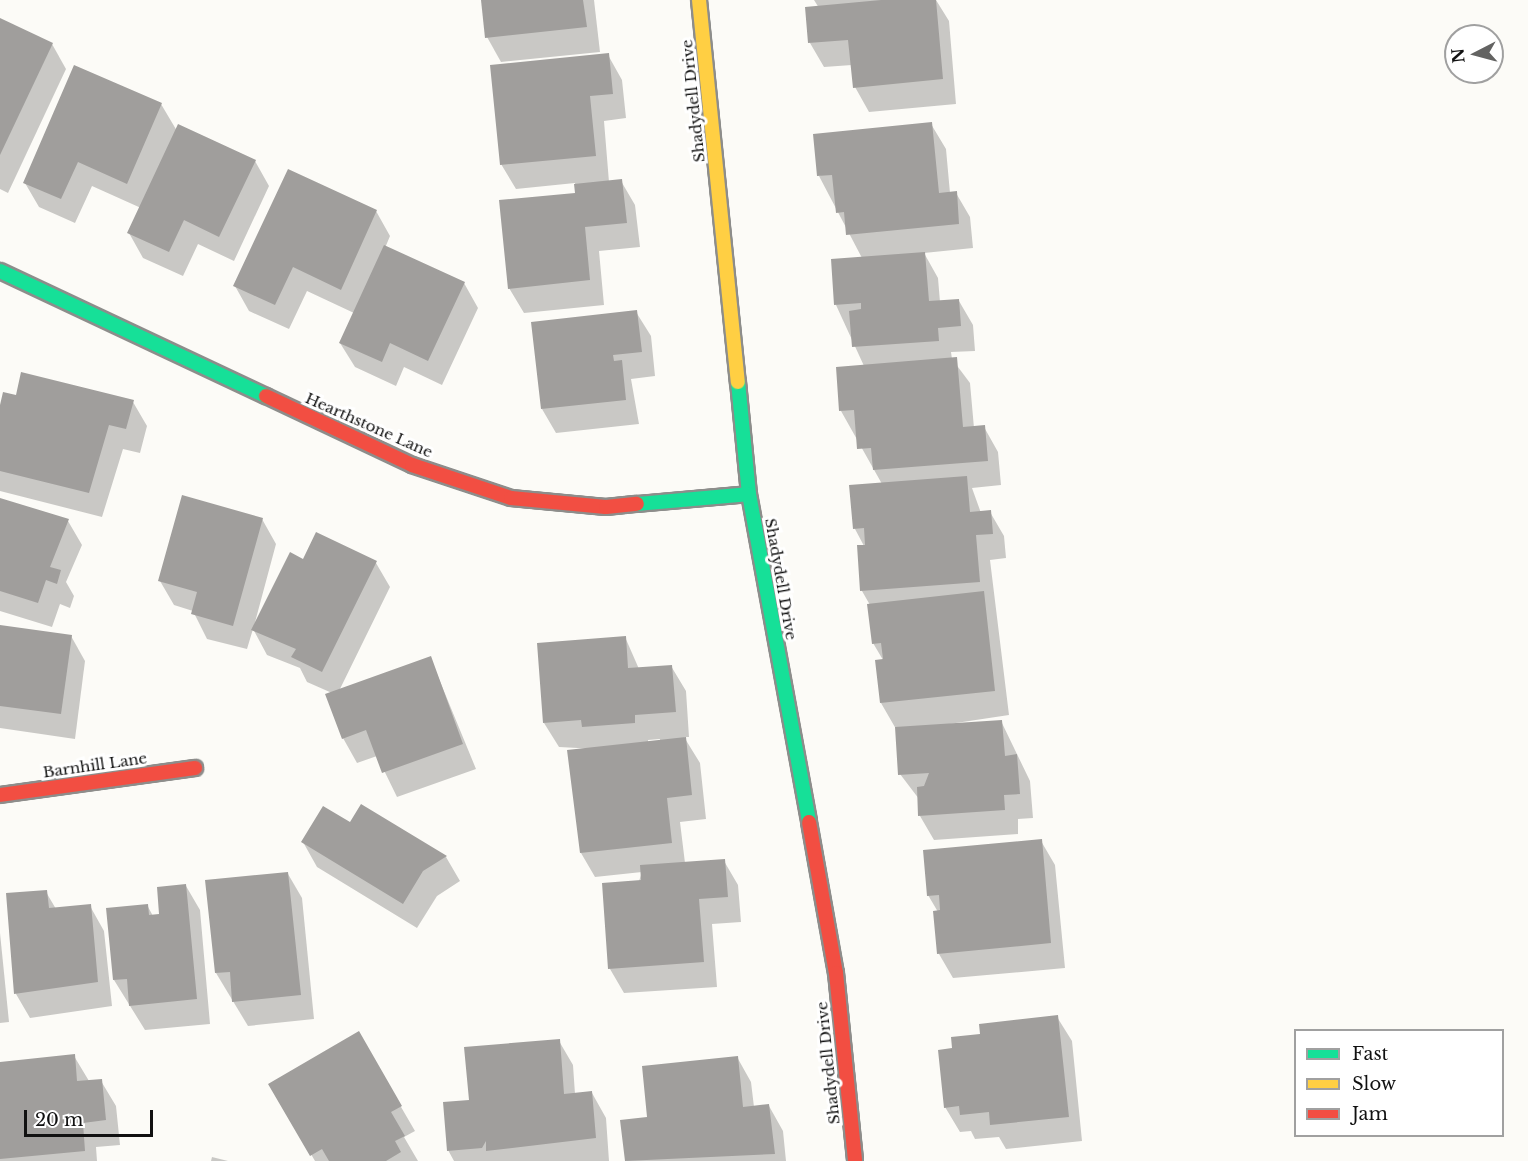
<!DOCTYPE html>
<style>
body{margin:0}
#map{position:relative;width:1528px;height:1161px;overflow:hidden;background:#fcfbf7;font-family:"Libre Baskerville",serif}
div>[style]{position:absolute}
.shadow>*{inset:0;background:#0003}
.building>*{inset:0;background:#a09e9c}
.roads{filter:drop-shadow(2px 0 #8d8d8b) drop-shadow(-2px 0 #8d8d8b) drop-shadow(0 2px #8d8d8b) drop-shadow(0 -2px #8d8d8b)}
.fast>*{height:14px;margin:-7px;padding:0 7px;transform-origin:7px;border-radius:7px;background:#16e098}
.slow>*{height:14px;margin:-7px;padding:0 7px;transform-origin:7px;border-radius:7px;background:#ffcf43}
.jam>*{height:14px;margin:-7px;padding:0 7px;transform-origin:7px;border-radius:7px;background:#f24e42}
span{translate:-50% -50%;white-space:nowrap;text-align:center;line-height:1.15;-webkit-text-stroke:6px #fff;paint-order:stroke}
.street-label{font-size:15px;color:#111}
.legend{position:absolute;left:1294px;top:1029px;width:210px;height:108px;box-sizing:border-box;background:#fff;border:2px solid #a0a0a0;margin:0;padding:8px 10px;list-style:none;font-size:18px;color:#111}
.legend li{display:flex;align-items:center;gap:12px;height:30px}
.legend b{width:30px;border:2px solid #a0a0a0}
.north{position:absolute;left:1444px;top:24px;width:60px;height:60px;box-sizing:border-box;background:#fff;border:2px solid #a0a0a0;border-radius:50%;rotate:264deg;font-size:16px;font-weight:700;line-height:24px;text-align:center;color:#111}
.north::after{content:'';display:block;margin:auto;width:21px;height:27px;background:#636362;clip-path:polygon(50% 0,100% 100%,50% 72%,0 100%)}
.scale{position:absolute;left:24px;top:1110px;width:129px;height:27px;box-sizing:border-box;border:3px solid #111;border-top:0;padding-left:8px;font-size:18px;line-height:21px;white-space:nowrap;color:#111;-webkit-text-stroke:4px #fff;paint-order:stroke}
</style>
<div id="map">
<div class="shadow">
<div style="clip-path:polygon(482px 0,594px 0,600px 52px,501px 62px,487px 37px)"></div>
<div style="clip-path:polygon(814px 0,936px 0,949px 21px,956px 104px,869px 112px,855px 87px,852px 65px,824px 67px,810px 43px,819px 8px)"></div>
<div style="clip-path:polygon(0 20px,52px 44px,66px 69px,8px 193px,0 189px)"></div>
<div style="clip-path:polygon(608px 55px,622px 80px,626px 118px,604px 121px,609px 182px,621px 181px,635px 205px,640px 247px,599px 251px,604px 305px,524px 313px,509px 288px,576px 194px,575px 183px,516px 189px,501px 164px)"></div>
<div style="clip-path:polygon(161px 104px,177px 131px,255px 161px,269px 186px,234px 261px,198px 244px,183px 276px,143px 258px,129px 233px,141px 208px,92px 186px,75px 223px,39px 207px,25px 183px)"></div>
<div style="clip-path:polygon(931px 124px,946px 149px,950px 193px,956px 193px,970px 217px,973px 248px,924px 253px,938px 278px,940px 302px,959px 301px,973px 325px,975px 351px,951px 352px,952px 359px,970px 383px,974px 428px,984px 427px,998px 452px,1001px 485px,972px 488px,981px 513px,990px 512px,1004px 536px,1006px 558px,990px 560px,1009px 715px,936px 726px,1001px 721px,1030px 781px,1033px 818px,1018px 819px,1018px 834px,934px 840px,920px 816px,919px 799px,900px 774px,896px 729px,881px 703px,877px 661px,883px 660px,873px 643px,870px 605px,862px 591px,864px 546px,855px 529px,851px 487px,882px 484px,841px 411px,864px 366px,836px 305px,862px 258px,819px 176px)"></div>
<div style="clip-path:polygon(376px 211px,390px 236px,385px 248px,464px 283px,478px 308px,442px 385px,404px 367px,396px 386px,355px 367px,340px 343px,354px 313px,307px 291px,289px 329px,249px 311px,235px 286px)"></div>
<div style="clip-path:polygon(636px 312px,651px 336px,655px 376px,631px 379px,639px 424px,556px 433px,542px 409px)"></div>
<div style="clip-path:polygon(17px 397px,133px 402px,147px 426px,140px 453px,123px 449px,102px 517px,0 491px,0 411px)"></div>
<div style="clip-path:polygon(0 499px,68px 521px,82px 545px,66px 582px,74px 596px,70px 608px,60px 604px,52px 627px,0 611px)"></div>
<div style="clip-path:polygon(262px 519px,276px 544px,254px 626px,304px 561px,376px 563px,390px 587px,339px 691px,430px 657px,476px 769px,397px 797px,377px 756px,357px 763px,343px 738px,332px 693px,307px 682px,300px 668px,267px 655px,253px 629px,247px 649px,207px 639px,193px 611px,174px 605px,160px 581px)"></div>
<div style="clip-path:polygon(0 626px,71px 636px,85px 661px,75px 739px,0 728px)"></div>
<div style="clip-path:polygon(evenodd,625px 637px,639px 669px,671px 666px,686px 691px,689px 737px,684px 737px,700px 763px,706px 819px,680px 822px,685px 863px,724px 861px,738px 885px,741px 922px,712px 924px,717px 987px,624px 993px,610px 969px,642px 872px,595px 877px,581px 853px,596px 749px,559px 747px,544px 723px,625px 637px,660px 739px,660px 741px,648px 743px,648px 740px,660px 739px)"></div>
<div style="clip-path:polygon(361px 806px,446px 857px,460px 881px,437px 896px,417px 928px,317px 867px,303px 842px,350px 824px)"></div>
<div style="clip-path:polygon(1041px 841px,1055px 865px,1065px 968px,953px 978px,939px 954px,938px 912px,928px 895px)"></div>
<div style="clip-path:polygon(288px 874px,302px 898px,314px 1019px,248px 1026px,216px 973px)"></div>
<div style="clip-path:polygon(186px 886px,200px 910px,210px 1024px,145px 1030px,114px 980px,147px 905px,153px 916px,161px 915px)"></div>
<div style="clip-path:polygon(46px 892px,56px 909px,90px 906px,104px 931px,112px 1006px,30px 1018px,16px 994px)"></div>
<div style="clip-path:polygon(0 933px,9px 1022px,0 1023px)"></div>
<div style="clip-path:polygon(1057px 1017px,1072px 1041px,1082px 1141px,1006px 1149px,999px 1137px,975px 1139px,971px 1131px,960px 1132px,945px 1107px,982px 1036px)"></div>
<div style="clip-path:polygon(358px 1033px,415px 1131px,404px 1137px,418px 1161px,315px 1161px,270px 1084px)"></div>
<div style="clip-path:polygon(559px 1041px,573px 1065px,575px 1094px,592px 1093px,606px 1118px,609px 1161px,454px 1161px,448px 1150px,470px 1101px)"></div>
<div style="clip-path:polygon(74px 1056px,89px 1081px,101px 1081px,116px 1106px,120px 1145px,96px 1147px,97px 1161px,0 1161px,0 1063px)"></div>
<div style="clip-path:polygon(737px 1057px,751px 1082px,754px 1107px,769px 1106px,783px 1131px,786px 1161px,627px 1161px,622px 1121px,649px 1118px)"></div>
<div style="clip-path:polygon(212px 1157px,228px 1161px,211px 1161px)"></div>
</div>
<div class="building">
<div style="clip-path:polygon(481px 0,583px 0,587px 27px,485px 38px)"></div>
<div style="clip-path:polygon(881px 0,936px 0,943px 79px,853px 88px,848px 40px,808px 43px,805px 7px)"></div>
<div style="clip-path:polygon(0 18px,53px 43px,0 155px)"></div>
<div style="clip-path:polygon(609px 53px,613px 94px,590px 96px,596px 156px,500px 165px,490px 65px)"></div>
<div style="clip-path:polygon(74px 65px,162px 103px,127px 184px,78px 162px,61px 199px,23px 183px)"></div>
<div style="clip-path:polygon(932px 122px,939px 193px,957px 191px,959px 224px,846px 235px,844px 212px,836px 213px,832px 175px,817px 176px,813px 134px)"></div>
<div style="clip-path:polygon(178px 124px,256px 160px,219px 237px,184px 220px,169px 252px,127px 233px)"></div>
<div style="clip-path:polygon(288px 169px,377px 210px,341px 290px,293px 267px,275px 305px,233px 286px)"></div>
<div style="clip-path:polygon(622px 179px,627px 223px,585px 227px,590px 280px,508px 289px,499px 200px,575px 193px,574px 184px)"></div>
<div style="clip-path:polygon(384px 245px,465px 282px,428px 361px,390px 343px,382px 362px,339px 343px)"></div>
<div style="clip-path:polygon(925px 252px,929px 301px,959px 299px,961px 326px,938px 328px,939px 341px,852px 347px,849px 311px,861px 309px,861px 303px,834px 305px,831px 259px)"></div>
<div style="clip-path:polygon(637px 310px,642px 352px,613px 355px,614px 361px,622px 360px,626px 400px,541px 409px,531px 322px)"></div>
<div style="clip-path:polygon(957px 357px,963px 427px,985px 425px,988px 461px,873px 470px,871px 448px,857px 449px,854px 410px,839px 411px,836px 367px)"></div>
<div style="clip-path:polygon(21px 372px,134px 400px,126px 429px,109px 425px,89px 493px,0 471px,0 405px,3px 392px,16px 395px)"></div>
<div style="clip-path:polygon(967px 476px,970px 512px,991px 510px,993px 534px,976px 535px,980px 582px,860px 591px,857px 545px,865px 545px,864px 528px,853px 529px,849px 485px)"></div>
<div style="clip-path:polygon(182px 495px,263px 518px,233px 626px,191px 614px,197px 592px,158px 581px)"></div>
<div style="clip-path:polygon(0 498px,69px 519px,50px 567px,61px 570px,57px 584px,46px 580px,38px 603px,0 591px)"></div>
<div style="clip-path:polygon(316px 532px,377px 561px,322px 672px,291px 657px,296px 649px,251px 630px,290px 552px,303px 559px)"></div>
<div style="clip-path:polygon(984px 591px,995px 691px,880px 703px,875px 660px,883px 659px,881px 643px,872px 644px,867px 604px)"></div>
<div style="clip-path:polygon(0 625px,72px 635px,61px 714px,0 706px)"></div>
<div style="clip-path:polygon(626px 636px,628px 668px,672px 665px,676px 712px,635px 715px,635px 723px,582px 727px,581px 720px,543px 723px,537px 643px)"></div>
<div style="clip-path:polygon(431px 656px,463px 744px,382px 773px,366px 730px,342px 739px,325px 694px)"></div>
<div style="clip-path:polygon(1002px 720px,1005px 756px,1017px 754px,1020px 794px,1004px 795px,1005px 810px,918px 816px,917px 787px,924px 786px,929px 773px,898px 775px,895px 727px)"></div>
<div style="clip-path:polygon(686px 737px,692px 795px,667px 798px,672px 843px,580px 853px,567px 750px)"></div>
<div style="clip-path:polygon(361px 804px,447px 856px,423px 871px,403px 904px,301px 842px,323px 806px,350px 822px)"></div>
<div style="clip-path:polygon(1042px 839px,1051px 943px,937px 954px,933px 911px,940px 910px,939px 895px,927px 896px,923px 850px)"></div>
<div style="clip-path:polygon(725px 859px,728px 897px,699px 899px,704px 962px,608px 969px,602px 883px,641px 880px,640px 865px)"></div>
<div style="clip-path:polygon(288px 872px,301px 995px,232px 1002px,230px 972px,215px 973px,205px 880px)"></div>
<div style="clip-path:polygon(186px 884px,197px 999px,129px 1006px,127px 979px,113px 980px,106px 908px,148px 904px,149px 915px,159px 914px,157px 887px)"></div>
<div style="clip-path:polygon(47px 890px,49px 908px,91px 904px,98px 982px,14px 994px,6px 893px)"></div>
<div style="clip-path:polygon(1058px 1015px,1069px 1117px,990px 1125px,989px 1112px,960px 1115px,959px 1106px,944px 1108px,938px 1050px,952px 1048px,951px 1037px,980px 1034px,979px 1024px)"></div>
<div style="clip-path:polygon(359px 1031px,402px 1106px,391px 1112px,405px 1136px,395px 1141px,401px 1152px,386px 1161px,329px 1161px,322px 1149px,310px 1156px,268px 1084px)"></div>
<div style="clip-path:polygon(560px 1039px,564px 1094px,592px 1091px,596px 1138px,486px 1151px,486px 1141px,482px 1148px,447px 1151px,443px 1102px,469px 1100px,464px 1047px)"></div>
<div style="clip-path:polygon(75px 1054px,77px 1081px,102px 1079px,106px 1120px,83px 1123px,85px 1151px,0 1159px,0 1062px)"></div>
<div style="clip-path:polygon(738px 1056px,743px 1107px,769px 1104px,775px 1154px,625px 1161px,620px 1120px,647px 1117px,642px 1066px)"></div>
</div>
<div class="roads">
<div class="fast">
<div style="left:0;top:271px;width:294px;rotate:25.2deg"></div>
<div style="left:738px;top:382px;width:113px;rotate:84.4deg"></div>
<div style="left:749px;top:494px;width:333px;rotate:79.6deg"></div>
<div style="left:637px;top:504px;width:112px;rotate:-5.1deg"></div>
</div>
<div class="slow">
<div style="left:699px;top:0;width:384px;rotate:84.2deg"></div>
</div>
<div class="jam">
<div style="left:266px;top:396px;width:161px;rotate:25.3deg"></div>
<div style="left:412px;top:465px;width:104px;rotate:18.4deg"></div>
<div style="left:511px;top:498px;width:95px;rotate:5.4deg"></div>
<div style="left:606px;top:507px;width:31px;rotate:-6deg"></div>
<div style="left:0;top:795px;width:197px;rotate:-7.9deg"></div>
<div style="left:809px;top:822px;width:153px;rotate:79.9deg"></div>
<div style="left:836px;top:973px;width:189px;rotate:84.2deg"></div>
</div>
</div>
<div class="street-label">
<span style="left:693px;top:101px;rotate:-96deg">Shadydell Drive</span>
<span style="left:369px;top:425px;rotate:24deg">Hearthstone Lane</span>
<span style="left:781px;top:579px;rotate:80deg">Shadydell Drive</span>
<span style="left:95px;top:765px;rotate:-8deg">Barnhill Lane</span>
<span style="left:828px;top:1063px;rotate:-96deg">Shadydell Drive</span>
</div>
<ul class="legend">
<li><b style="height:8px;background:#16e098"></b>Fast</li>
<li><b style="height:8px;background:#ffcf43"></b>Slow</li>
<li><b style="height:8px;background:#f24e42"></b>Jam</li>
</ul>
<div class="north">N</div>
<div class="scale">20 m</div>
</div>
